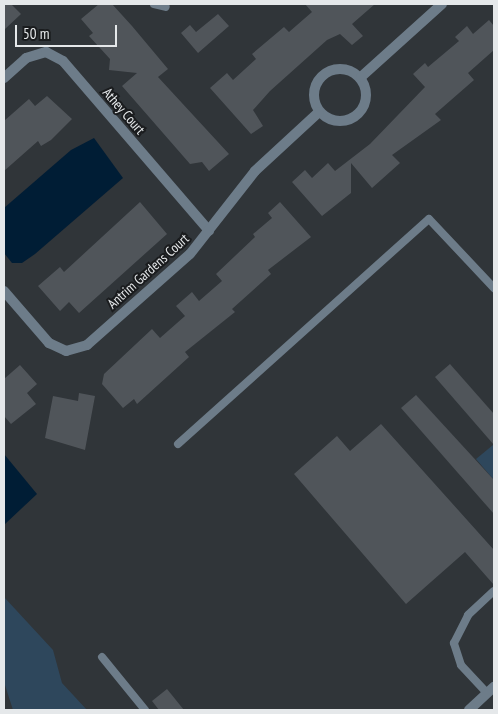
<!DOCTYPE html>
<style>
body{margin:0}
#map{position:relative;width:498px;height:714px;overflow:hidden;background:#303539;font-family:"PT Sans Narrow",sans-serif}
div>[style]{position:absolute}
.green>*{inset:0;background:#2e475c}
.water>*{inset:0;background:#001d35}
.building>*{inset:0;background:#50555a}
.service>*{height:8px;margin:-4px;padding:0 4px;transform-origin:4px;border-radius:4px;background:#6d7c89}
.minor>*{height:10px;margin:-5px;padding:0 5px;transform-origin:5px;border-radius:5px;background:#6d7c89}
.minor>.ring{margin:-5px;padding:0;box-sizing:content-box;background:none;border:10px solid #6d7c89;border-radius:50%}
span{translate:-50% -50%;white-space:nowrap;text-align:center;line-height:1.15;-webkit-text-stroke:4px #1a1c1e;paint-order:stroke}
.street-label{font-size:14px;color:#e5e8ea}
.frame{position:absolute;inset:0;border:5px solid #e5e8ea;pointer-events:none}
.scale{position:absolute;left:15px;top:25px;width:102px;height:22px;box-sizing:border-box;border:2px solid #e5e8ea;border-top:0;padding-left:6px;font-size:15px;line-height:18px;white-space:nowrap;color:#e5e8ea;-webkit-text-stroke:4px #1a1c1e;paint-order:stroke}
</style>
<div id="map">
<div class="green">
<div style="clip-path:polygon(493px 445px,494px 447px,494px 480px,476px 459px)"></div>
<div style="clip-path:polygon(4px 597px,53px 650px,62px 683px,87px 710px,13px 710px,4px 682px)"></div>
</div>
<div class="water">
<div style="clip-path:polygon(94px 138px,123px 178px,35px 254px,22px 263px,12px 263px,4px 253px,4px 208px,71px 150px)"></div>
<div style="clip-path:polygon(4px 454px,37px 494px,4px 525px)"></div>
</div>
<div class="building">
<div style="clip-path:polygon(4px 4px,11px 4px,21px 14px,4px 30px)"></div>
<div style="clip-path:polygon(99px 4px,112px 4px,132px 26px,168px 69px,158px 77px,229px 154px,209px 171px,202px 162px,190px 164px,122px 86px,137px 73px,109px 70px,110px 59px,89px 36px,93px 33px,81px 19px)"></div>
<div style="clip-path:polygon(305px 4px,375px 4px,352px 24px,363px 36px,352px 45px,340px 34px,327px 40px,270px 91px,253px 110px,263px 126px,251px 134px,210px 88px,227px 73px,233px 80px,256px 59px,252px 54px,284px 27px,289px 32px,312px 12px)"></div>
<div style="clip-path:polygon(218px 14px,229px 26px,198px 53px,181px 33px,190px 25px,196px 32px)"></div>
<div style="clip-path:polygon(489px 20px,494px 26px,494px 50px,468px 73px,474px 80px,435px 114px,441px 120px,392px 155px,400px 163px,372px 188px,351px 163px,351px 193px,322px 216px,292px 182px,305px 170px,312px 178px,328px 163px,335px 171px,370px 144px,425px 87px,413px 74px,425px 63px,428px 67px,459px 41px,455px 37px,467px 26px,473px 34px)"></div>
<div style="clip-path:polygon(47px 96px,72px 119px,51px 140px,41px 146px,38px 141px,4px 171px,4px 121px,29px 99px,35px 106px)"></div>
<div style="clip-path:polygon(140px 202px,167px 234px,79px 313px,69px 302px,60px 311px,38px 286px,60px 267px,64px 272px)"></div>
<div style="clip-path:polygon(280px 202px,311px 237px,268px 270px,271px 274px,232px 309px,235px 312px,185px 352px,189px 357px,137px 404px,134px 399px,123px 408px,102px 384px,104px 374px,152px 329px,160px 338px,185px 316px,176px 306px,192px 292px,199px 301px,222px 281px,216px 274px,255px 237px,253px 234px,272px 218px,268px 213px)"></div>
<div style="clip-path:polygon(450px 364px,494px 414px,494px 445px,435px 377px)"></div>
<div style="clip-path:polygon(20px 365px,37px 384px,27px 393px,36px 404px,11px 424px,4px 416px,4px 379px)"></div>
<div style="clip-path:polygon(79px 393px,95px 396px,85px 450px,45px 438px,53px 396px,78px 401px)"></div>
<div style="clip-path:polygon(416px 395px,494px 480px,494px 514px,401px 408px)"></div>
<div style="clip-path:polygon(381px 424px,494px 550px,494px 585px,465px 552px,406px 604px,294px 474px,337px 436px,350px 451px)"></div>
<div style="clip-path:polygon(167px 689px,184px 710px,159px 710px,152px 701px)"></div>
</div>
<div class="service">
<div style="left:154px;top:4px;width:12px;rotate:14deg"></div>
<div style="left:178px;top:444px;width:337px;rotate:-41.9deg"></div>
<div style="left:429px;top:219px;width:95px;rotate:46.7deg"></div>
<div style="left:102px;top:657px;width:68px;rotate:50.9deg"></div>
<div style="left:487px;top:693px;width:38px;rotate:-133deg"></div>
<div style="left:461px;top:665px;width:23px;rotate:-108deg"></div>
<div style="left:454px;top:643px;width:31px;rotate:-63deg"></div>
<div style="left:468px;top:615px;width:35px;rotate:-43deg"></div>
</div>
<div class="minor">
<div class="ring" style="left:314px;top:69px;width:42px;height:42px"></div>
<div style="left:361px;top:77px;width:109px;rotate:-42deg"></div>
<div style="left:4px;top:78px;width:30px;rotate:-42deg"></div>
<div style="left:26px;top:58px;width:21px;rotate:-17deg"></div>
<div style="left:46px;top:52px;width:19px;rotate:28deg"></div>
<div style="left:63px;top:61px;width:224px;rotate:49.3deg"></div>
<div style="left:4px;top:291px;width:69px;rotate:49.1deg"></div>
<div style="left:49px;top:343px;width:19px;rotate:25deg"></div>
<div style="left:66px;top:351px;width:22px;rotate:-16deg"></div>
<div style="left:87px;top:345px;width:137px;rotate:-41.5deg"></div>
<div style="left:190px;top:254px;width:105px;rotate:-51.9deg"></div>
<div style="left:255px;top:171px;width:87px;rotate:-42.7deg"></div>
<div style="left:469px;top:710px;width:34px;rotate:-43deg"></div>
</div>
<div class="street-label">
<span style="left:124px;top:111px;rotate:49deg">Athey Court</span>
<span style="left:148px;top:271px;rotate:-42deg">Antrim Gardens Court</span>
</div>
<div class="frame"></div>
<div class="scale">50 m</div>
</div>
